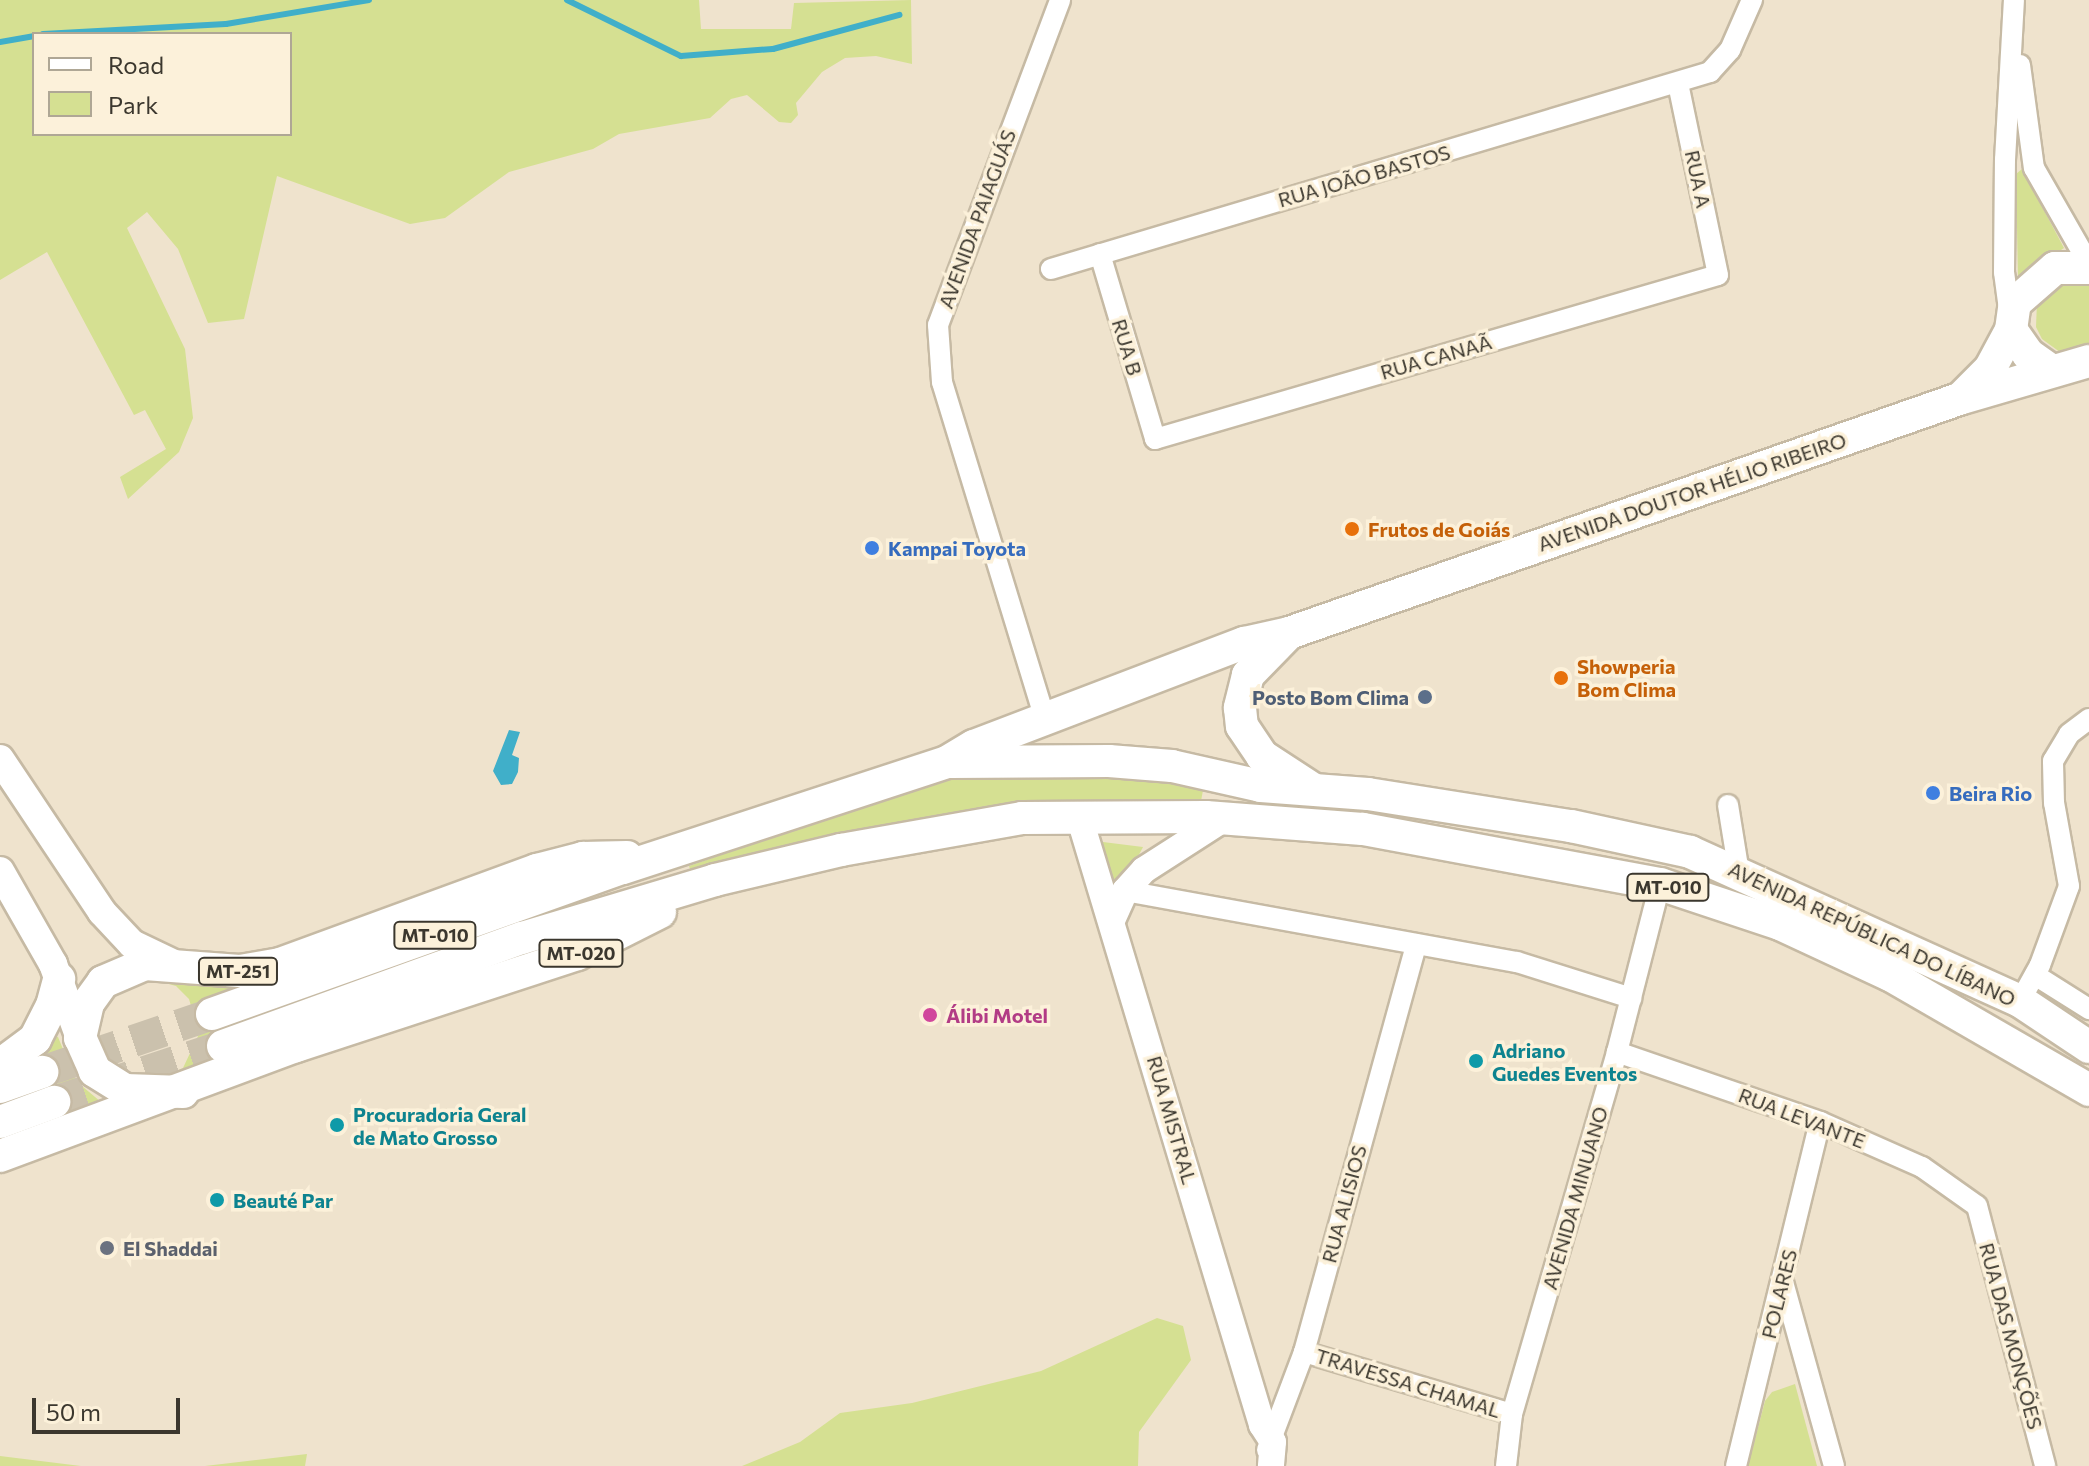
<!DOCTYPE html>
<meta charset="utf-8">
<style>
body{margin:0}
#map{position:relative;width:2089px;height:1466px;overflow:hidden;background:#efe3cd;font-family:Commissioner,sans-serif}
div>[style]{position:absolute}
.green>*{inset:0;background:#d5e092}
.water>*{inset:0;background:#40afc9}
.stream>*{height:6px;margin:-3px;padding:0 3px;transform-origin:3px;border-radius:3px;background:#40afc9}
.primary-tunnel>*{height:32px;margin-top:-16px;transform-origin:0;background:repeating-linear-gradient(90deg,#cbc1ad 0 32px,transparent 0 48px)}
.roads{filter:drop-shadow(2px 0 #c6baa4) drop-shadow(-2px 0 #c6baa4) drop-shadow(0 2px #c6baa4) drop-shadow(0 -2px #c6baa4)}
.minor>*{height:20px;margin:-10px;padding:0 10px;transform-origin:10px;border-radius:10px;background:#fff}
.tertiary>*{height:26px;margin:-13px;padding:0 13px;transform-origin:13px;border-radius:13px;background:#fff}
.secondary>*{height:28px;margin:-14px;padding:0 14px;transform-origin:14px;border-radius:14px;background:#fff}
.primary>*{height:32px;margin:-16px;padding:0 16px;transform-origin:16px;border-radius:16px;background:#fff}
.dots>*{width:22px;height:22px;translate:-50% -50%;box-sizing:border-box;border:4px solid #fcf1da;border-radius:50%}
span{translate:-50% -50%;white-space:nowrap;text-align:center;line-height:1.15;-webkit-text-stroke:7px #fcf1da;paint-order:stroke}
.shield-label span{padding:2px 6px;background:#fcf1da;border:2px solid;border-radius:6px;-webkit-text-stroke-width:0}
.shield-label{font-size:18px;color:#3b372e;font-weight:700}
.street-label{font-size:20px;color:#3b372e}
.food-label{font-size:20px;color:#c56008;font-weight:700}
.left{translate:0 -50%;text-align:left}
.shop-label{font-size:20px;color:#366cbe;font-weight:700}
.service-label{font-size:20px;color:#4e5e75;font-weight:700}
.right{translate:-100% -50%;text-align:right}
.hotel-label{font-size:20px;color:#b23c85;font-weight:700}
.culture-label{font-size:20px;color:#0d838f;font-weight:700}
.worship-label{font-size:20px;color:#5b616d;font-weight:700}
.legend{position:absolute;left:32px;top:32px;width:260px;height:104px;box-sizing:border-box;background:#fcf1da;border:2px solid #afa795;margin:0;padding:10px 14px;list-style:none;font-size:24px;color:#3b372e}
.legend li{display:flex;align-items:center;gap:16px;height:40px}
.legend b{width:40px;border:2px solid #afa795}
.scale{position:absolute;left:32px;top:1398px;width:148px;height:36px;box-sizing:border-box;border:4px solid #3b372e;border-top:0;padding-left:10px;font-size:24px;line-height:28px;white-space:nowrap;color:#3b372e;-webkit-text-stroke:6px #fcf1da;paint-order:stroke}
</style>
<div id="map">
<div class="green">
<div style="clip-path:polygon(evenodd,0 0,699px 0,701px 29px,791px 29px,794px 3px,911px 0,912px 64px,876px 56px,845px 58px,822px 72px,796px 103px,798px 115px,791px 123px,779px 122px,747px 95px,731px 99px,710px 118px,619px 134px,593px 149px,509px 172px,445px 218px,410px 224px,277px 176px,244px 319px,208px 323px,178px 249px,147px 212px,127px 228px,185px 349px,193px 418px,179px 452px,128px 499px,120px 477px,166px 449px,145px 410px,134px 415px,47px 252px,0 280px,0 0,34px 34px,290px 34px,290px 134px,34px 134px,34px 34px)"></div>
<div style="clip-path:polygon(2022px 169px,2064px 248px,2018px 279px,2016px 174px)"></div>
<div style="clip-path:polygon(2089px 279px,2089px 353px,2064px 355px,2042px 339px,2036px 327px,2037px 302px,2053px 283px)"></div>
<div style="clip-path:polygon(1007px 771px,1097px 772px,1204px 785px,1199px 812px,692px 875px,689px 866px,933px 781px)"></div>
<div style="clip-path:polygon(1095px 841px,1143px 847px,1117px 896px)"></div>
<div style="clip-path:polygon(147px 971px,222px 984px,286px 978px,202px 1007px,222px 1064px,151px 1084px,183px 1068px,199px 1034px,189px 999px,176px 986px,140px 976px,109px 989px,92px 1017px,90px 1034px,99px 1059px,87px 1029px,102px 989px,120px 976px)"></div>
<div style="clip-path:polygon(52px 1035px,58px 1037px,76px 1081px,101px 1102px,75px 1127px,44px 1048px)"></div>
<div style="clip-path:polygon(1157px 1318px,1183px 1326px,1191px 1360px,1139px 1432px,1138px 1466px,742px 1466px,800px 1442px,840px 1413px,912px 1403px,1041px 1371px)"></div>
<div style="clip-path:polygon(1795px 1384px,1817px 1466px,1748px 1466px,1765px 1401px,1772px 1392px)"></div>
<div style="clip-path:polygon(307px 1454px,305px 1466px,205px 1466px)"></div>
<div style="clip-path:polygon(0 1456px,81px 1466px,0 1466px)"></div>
</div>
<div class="water">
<div style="clip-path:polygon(509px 730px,520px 732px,512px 755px,519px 758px,518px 772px,512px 784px,501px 785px,493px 771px)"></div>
</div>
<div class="stream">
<div style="left:567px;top:0;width:127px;rotate:26.2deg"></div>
<div style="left:681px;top:56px;width:92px;rotate:-4.4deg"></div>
<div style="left:773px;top:49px;width:131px;rotate:-15.1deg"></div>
<div style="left:43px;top:34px;width:183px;rotate:-3.1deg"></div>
<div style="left:226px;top:24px;width:145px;rotate:-9.5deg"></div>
<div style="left:0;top:42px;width:35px;rotate:-10deg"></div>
</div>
<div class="primary-tunnel">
<div style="left:42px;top:1072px;width:180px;rotate:-18.8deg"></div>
<div style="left:54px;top:1102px;width:178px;rotate:-18.3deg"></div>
</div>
<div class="roads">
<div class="minor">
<div style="left:2020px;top:65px;width:104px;rotate:82.3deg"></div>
<div style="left:2034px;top:168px;width:111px;rotate:60.2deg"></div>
<div style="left:1100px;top:254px;width:193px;rotate:73.4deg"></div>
<div style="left:1155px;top:439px;width:586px;rotate:-16.24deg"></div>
<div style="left:1718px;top:275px;width:196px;rotate:-101.8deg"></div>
<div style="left:1051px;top:269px;width:688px;rotate:-16.64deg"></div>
<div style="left:1710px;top:72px;width:30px;rotate:-48deg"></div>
<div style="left:1730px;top:50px;width:55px;rotate:-66.3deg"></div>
<div style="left:2010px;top:317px;width:45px;rotate:-97.6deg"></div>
<div style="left:2004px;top:272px;width:112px;rotate:-89.5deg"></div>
<div style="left:2005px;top:160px;width:160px;rotate:-86.8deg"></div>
<div style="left:1045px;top:719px;width:352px;rotate:-107deg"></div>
<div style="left:942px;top:382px;width:57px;rotate:-94deg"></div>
<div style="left:938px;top:325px;width:347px;rotate:-69.4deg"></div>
<div style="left:1728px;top:805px;width:69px;rotate:80.8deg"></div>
<div style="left:1125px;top:891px;width:398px;rotate:10.3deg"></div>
<div style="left:1517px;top:962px;width:120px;rotate:17.5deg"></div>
<div style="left:2035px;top:975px;width:64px;rotate:32.2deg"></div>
<div style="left:2020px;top:1001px;width:41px;rotate:-60.9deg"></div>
<div style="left:2040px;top:965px;width:84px;rotate:-69.8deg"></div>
<div style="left:2069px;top:886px;width:84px;rotate:-100.2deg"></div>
<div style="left:2054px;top:803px;width:42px;rotate:-91.4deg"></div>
<div style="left:2053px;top:761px;width:31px;rotate:-59deg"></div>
<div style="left:2069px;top:734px;width:25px;rotate:-37deg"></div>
<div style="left:1617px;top:1052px;width:215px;rotate:19deg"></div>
<div style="left:1820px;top:1122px;width:111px;rotate:23.8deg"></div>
<div style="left:1922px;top:1167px;width:67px;rotate:35.3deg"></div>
<div style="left:1977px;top:1206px;width:269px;rotate:75.3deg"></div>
<div style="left:1783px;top:1282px;width:191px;rotate:74.5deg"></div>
<div style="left:1304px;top:1352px;width:217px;rotate:16.6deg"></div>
<div style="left:1267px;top:1450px;width:105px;rotate:-69.3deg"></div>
<div style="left:1304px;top:1352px;width:423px;rotate:-74.6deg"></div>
<div style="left:1506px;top:1466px;width:52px;rotate:-83.4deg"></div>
<div style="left:1512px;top:1414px;width:377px;rotate:-73.8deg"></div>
<div style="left:1617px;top:1052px;width:173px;rotate:-75.6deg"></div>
<div style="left:1736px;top:1466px;width:354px;rotate:-76.3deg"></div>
</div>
<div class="tertiary">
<div style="left:1079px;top:816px;width:636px;rotate:73.27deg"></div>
<div style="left:1262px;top:1425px;width:20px;rotate:57deg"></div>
<div style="left:1273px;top:1442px;width:24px;rotate:95deg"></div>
<div style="left:1113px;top:918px;width:30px;rotate:-66deg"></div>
<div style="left:1125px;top:891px;width:28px;rotate:-48deg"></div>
<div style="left:1144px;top:870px;width:96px;rotate:-32.7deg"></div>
</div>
<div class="secondary">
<div style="left:0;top:759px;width:184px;rotate:56.3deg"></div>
<div style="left:102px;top:912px;width:44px;rotate:46.8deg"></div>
<div style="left:132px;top:944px;width:44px;rotate:25.4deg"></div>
<div style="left:0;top:871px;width:107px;rotate:60.3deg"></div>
<div style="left:53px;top:964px;width:79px;rotate:70deg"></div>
</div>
<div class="primary">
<div style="left:2052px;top:371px;width:29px;rotate:-145deg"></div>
<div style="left:2028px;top:354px;width:29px;rotate:-125deg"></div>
<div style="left:2011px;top:330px;width:27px;rotate:-82deg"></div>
<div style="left:2015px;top:303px;width:53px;rotate:-41.2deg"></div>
<div style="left:2055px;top:268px;width:34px"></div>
<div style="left:1964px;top:395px;width:37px;rotate:-45deg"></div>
<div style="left:1990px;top:369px;width:44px;rotate:-61.7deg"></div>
<div style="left:1289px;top:633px;width:59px;rotate:134.3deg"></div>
<div style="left:1248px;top:675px;width:34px;rotate:104deg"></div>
<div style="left:1240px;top:708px;width:18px;rotate:84deg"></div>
<div style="left:1242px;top:726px;width:36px;rotate:56deg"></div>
<div style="left:1262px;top:756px;width:59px;rotate:33.1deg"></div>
<div style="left:950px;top:762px;width:159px;rotate:-0.4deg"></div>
<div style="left:1109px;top:761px;width:63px;rotate:4.5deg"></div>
<div style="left:1172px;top:766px;width:91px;rotate:12.7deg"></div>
<div style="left:1261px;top:786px;width:107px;rotate:4.3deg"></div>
<div style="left:1368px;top:794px;width:206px;rotate:9deg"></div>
<div style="left:1571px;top:826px;width:122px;rotate:12.3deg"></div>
<div style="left:1690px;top:852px;width:362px;rotate:24.3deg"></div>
<div style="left:2020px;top:1001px;width:83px;rotate:33.7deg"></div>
<div style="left:212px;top:1014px;width:436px;rotate:-19.6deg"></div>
<div style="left:623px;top:868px;width:341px;rotate:-18.1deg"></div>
<div style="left:947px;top:762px;width:31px;rotate:-31deg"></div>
<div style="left:974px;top:746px;width:289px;rotate:-20.9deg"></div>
<div style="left:1244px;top:643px;width:46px;rotate:-12.5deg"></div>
<div style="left:1289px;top:633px;width:710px;rotate:-19.25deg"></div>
<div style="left:1959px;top:399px;width:135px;rotate:-16.3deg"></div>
<div style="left:223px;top:1046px;width:318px;rotate:-19.9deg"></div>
<div style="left:522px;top:938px;width:202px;rotate:-16.7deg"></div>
<div style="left:715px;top:880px;width:130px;rotate:-13.4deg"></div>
<div style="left:841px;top:850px;width:184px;rotate:-10deg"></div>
<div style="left:1022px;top:818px;width:184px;rotate:-0.3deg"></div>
<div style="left:1206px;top:817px;width:157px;rotate:4.4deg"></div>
<div style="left:1363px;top:829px;width:302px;rotate:10.5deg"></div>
<div style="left:1660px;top:884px;width:126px;rotate:18.4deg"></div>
<div style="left:1780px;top:924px;width:121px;rotate:24.9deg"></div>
<div style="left:1890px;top:975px;width:230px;rotate:30deg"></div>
<div style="left:0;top:1065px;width:44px;rotate:-36.6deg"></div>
<div style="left:35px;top:1039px;width:37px;rotate:-63deg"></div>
<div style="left:52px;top:1006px;width:28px;rotate:-75deg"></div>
<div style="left:0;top:1087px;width:45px;rotate:-19.7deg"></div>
<div style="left:183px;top:1092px;width:58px;rotate:-178deg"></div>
<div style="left:125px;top:1090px;width:36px;rotate:-148deg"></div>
<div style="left:95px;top:1071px;width:36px;rotate:-114deg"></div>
<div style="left:80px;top:1038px;width:36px;rotate:-77deg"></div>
<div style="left:88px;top:1003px;width:26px;rotate:-54deg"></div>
<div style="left:103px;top:982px;width:46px;rotate:-23.2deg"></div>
<div style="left:145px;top:964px;width:95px;rotate:4.2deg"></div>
<div style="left:240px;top:971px;width:41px;rotate:-9.9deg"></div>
<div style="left:280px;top:964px;width:274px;rotate:-20.1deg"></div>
<div style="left:537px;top:870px;width:48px;rotate:-14.6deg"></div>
<div style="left:583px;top:858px;width:44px;rotate:-1.3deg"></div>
<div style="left:0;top:1122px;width:58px;rotate:-20.3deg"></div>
<div style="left:0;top:1156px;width:316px;rotate:-20.4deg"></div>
<div style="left:296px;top:1046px;width:296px;rotate:-18.1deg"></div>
<div style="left:577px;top:954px;width:93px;rotate:-26.8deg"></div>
</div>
</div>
<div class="dots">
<div style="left:1352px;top:529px;background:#e8710a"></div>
<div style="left:872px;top:548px;background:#3f7fe0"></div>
<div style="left:1561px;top:678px;background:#e8710a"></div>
<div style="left:1425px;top:697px;background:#5c6f8a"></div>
<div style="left:1933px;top:793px;background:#3f7fe0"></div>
<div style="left:930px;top:1015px;background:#d1479c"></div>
<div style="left:1476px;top:1061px;background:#0f9aa8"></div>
<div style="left:337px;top:1125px;background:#0f9aa8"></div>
<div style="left:217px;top:1200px;background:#0f9aa8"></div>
<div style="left:107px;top:1248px;background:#6b7280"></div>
</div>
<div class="shield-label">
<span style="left:1668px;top:887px">MT-010</span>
<span style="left:435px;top:935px">MT-010</span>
<span style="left:581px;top:953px">MT-020</span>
<span style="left:238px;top:971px">MT-251</span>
</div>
<div class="street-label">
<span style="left:1364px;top:176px;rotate:-16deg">RUA JOÃO BASTOS</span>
<span style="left:1698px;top:179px;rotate:78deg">RUA A</span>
<span style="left:977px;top:219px;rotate:-70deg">AVENIDA PAIAGUÁS</span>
<span style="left:1127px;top:347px;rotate:73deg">RUA B</span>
<span style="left:1436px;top:357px;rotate:-16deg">RUA CANAÃ</span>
<span style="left:1692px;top:492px;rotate:-19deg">AVENIDA DOUTOR HÉLIO RIBEIRO</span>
<span style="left:1872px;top:934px;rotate:25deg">AVENIDA REPÚBLICA DO LÍBANO</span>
<span style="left:1802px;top:1118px;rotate:21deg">RUA LEVANTE</span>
<span style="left:1172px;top:1120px;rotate:74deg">RUA MISTRAL</span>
<span style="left:1575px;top:1198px;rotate:-74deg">AVENIDA MINUANO</span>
<span style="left:1344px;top:1204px;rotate:-75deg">RUA ALISIOS</span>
<span style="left:1779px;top:1294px;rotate:-76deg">POLARES</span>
<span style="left:2011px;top:1336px;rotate:75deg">RUA DAS MONÇÕES</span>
<span style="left:1408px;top:1383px;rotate:17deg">TRAVESSA CHAMAL</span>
</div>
<div class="food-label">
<span class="left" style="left:1368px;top:529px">Frutos de Goiás</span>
<span class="left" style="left:1577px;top:678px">Showperia<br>Bom Clima</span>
</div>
<div class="shop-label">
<span class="left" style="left:888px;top:548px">Kampai Toyota</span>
<span class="left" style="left:1949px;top:793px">Beira Rio</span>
</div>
<div class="service-label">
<span class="right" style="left:1409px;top:697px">Posto Bom Clima</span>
</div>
<div class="hotel-label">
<span class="left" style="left:946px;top:1015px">Álibi Motel</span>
</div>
<div class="culture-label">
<span class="left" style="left:1492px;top:1062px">Adriano<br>Guedes Eventos</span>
<span class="left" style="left:353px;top:1126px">Procuradoria Geral<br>de Mato Grosso</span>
<span class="left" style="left:233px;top:1200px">Beauté Par</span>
</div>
<div class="worship-label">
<span class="left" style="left:123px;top:1248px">El Shaddai</span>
</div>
<ul class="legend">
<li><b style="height:10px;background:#fff"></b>Road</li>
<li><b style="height:22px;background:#d5e092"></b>Park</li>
</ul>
<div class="scale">50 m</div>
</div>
